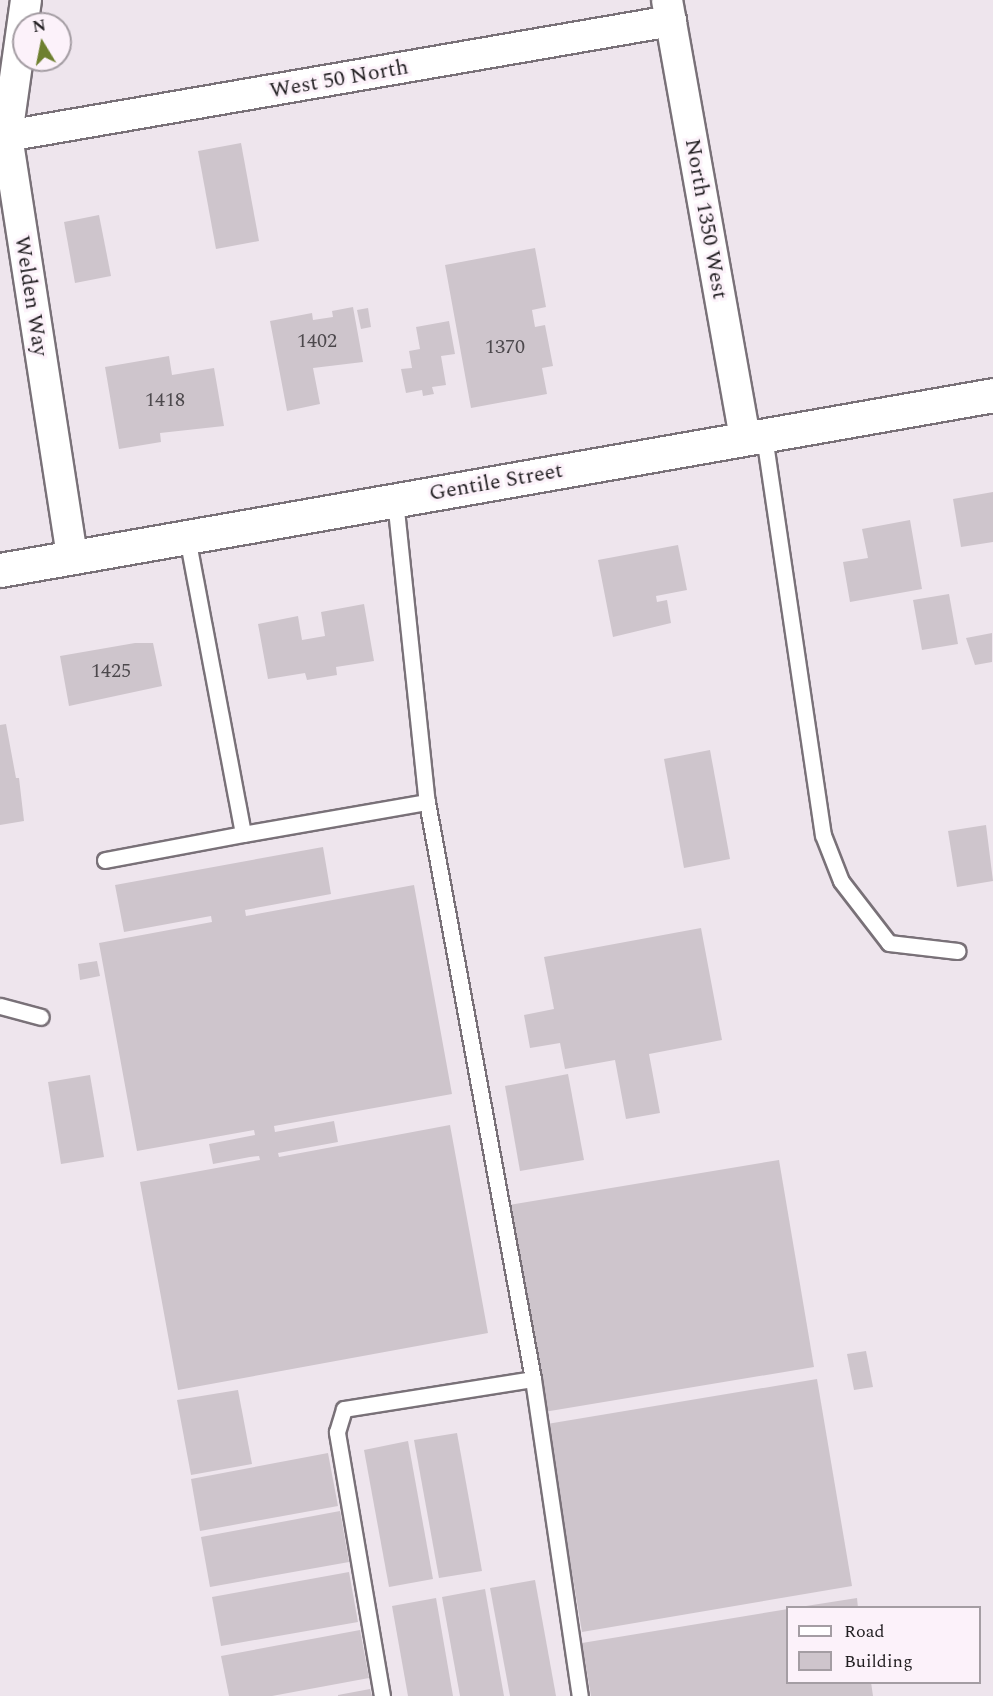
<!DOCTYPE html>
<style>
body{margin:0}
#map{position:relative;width:993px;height:1696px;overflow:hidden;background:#eee5ed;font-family:Spectral,serif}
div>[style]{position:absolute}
.building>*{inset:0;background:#cec5cc}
.roads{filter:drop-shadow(2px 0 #797178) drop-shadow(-2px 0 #797178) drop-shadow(0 2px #797178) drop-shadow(0 -2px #797178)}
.lane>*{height:15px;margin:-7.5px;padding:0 7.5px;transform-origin:7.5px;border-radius:7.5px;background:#fff}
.street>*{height:30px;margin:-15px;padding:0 15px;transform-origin:15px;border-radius:15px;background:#fff}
.secondary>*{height:33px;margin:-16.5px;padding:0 16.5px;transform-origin:16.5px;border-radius:16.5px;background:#fff}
span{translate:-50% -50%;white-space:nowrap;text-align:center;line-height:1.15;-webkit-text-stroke:6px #fcf2fa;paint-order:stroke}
.number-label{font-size:20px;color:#4c484c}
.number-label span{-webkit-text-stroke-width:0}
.street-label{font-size:22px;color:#211e21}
.legend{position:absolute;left:786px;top:1606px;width:195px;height:78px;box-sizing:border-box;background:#fcf2fa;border:2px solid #a49da3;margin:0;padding:8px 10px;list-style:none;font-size:18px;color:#211e21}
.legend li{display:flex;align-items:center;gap:12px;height:30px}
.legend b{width:30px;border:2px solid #a49da3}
.north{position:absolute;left:12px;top:12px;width:60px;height:60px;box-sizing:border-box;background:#fcf2fa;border:2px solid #a49da3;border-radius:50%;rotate:350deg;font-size:16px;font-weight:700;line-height:24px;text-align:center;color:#211e21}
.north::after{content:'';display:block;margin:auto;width:21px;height:27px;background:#6e802f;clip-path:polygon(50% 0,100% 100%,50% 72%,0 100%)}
</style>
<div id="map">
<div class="building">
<div style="clip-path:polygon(241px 143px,259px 241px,216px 249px,198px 151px)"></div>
<div style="clip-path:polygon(99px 215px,111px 276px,75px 283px,64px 222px)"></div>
<div style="clip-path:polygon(535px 248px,546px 307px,532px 310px,535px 327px,545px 325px,553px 366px,542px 368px,547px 394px,471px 408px,445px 265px)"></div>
<div style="clip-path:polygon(353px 307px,363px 362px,313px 368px,320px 404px,287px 411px,270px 321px,312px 313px,313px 320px,333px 317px,332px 311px)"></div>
<div style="clip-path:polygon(368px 308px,371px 327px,361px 329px,357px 310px)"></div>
<div style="clip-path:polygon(449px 321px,455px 354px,441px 356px,446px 385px,432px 387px,434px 394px,423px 396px,422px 390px,406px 393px,401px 369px,412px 368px,409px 351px,420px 349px,416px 327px)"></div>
<div style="clip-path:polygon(169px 356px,172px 375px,214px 368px,224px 426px,160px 433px,161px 442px,119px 449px,105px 367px)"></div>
<div style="clip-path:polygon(993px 492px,993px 542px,961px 547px,953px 499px)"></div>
<div style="clip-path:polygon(910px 520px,922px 589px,850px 602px,843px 562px,868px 558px,862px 529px)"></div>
<div style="clip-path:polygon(678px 545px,687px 590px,656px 596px,657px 602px,667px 600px,671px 623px,613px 637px,598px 560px)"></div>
<div style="clip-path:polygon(949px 594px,958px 644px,922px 650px,913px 600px)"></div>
<div style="clip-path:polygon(364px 604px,374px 661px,336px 667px,337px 675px,307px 680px,305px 673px,268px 679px,258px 624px,298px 616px,302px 640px,325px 636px,321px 612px)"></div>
<div style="clip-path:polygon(992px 633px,992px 662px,975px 665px,966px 638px)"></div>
<div style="clip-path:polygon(135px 643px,153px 643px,162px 686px,69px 706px,60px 656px)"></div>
<div style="clip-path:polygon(6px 724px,16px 778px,19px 778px,24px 821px,0 825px,0 725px)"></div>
<div style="clip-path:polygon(710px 750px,730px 859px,684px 868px,664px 759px)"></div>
<div style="clip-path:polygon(986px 825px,993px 881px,957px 887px,948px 831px)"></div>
<div style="clip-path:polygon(323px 847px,331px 894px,245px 910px,246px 916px,414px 885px,452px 1094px,274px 1126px,275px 1132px,334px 1121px,338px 1142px,278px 1153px,279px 1157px,450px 1125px,488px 1333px,178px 1390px,140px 1182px,260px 1160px,259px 1156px,250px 1157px,213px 1164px,209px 1144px,255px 1135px,254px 1130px,137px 1151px,99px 943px,212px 922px,211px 916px,124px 932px,115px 885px)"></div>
<div style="clip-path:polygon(701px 928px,722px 1040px,649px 1054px,660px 1113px,626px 1119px,615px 1060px,565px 1069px,560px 1043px,530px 1048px,524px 1015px,554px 1009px,544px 957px)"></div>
<div style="clip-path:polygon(97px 961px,100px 976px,80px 980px,78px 964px)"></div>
<div style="clip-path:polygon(568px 1074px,584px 1160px,520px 1171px,505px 1086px)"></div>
<div style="clip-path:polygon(90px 1075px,104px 1157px,61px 1164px,48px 1082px)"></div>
<div style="clip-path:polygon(779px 1160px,814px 1367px,544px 1412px,509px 1205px)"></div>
<div style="clip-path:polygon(866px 1351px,873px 1387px,854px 1390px,847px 1354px)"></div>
<div style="clip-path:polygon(817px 1379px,852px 1586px,582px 1632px,547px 1424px)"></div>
<div style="clip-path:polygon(238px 1390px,252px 1464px,191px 1475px,177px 1400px)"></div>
<div style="clip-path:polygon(457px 1433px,482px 1571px,439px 1578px,414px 1440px)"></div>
<div style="clip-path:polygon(408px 1441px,433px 1579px,389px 1587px,364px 1450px)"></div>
<div style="clip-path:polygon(328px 1453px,338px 1506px,200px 1531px,191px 1479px)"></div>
<div style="clip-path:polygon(340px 1511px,349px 1562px,210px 1587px,201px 1537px)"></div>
<div style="clip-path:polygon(349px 1572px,358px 1622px,221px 1646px,212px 1597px)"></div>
<div style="clip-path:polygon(535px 1580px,556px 1696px,510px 1696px,490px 1588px)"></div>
<div style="clip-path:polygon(485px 1589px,504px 1696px,460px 1696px,442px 1597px)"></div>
<div style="clip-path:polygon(436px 1598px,453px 1696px,408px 1696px,392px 1606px)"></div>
<div style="clip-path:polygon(857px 1598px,858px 1608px,807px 1608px,806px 1606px)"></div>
<div style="clip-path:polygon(788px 1609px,788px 1682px,871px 1682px,873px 1696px,591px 1696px,582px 1643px)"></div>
<div style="clip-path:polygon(360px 1630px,369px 1678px,272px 1696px,229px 1696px,221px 1656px)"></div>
<div style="clip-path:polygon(370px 1689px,372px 1696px,338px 1696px,338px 1695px)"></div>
</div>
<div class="roads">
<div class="lane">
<div style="left:764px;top:436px;width:403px;rotate:81.6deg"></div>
<div style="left:823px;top:835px;width:49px;rotate:68.6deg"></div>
<div style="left:841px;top:881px;width:78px;rotate:52.3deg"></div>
<div style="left:889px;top:943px;width:69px;rotate:6.6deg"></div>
<div style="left:395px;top:500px;width:304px;rotate:84deg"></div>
<div style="left:427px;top:802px;width:587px;rotate:79.59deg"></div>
<div style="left:533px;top:1379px;width:320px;rotate:81.6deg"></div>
<div style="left:187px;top:537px;width:302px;rotate:79.3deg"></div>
<div style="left:243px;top:834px;width:187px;rotate:-9.9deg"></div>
<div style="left:105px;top:860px;width:140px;rotate:-10.7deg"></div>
<div style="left:0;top:1006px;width:42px;rotate:15deg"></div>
<div style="left:382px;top:1696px;width:268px;rotate:-99.7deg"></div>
<div style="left:337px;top:1432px;width:24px;rotate:-73deg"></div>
<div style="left:344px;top:1409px;width:191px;rotate:-9deg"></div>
</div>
<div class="street">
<div style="left:26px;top:0;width:137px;rotate:98deg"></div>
<div style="left:7px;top:136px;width:426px;rotate:81.2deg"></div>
<div style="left:667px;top:0;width:446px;rotate:79.9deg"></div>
<div style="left:7px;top:136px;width:674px;rotate:-9.83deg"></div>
</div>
<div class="secondary">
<div style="left:0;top:570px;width:1008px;rotate:-9.99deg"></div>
</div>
</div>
<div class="number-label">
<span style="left:317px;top:341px">1402</span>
<span style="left:505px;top:347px">1370</span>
<span style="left:165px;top:400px">1418</span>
<span style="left:111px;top:671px">1425</span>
</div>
<div class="street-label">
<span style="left:339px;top:79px;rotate:-10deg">West 50 North</span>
<span style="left:706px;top:219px;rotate:80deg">North 1350 West</span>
<span style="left:31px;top:296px;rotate:81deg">Welden Way</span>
<span style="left:496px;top:482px;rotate:-10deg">Gentile Street</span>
</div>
<ul class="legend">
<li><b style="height:8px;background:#fff"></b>Road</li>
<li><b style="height:16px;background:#cec5cc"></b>Building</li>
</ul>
<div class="north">N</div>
</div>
